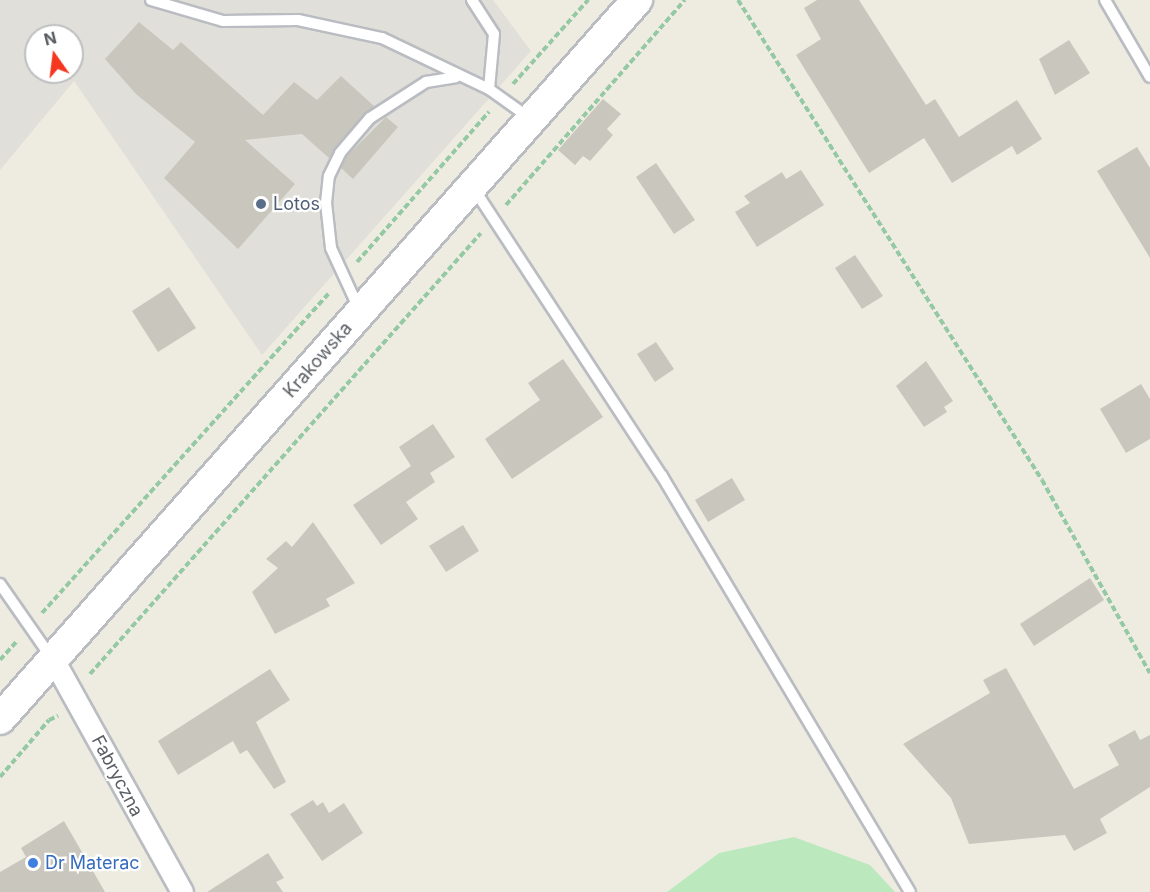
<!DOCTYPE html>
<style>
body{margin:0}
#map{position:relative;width:1150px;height:892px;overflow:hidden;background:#eeece1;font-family:Inter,sans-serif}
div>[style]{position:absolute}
.industrial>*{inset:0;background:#e1dfd9}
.green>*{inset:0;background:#bce8bd}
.building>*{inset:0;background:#c9c6be}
.path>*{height:4px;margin-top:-2px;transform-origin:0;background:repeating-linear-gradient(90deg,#94c9a4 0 6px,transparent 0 9px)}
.roads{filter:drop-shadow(2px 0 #b9bcc1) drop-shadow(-2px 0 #b9bcc1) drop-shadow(0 2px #b9bcc1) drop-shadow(0 -2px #b9bcc1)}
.lane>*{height:10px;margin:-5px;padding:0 5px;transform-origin:5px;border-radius:5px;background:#fff}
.street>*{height:21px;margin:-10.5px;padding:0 10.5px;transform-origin:10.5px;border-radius:10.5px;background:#fff}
.secondary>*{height:30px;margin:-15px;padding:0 15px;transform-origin:15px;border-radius:15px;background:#fff}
.dots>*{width:16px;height:16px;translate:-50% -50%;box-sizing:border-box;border:3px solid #fff;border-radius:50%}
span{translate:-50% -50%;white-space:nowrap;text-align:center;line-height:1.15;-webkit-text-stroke:4.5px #fff;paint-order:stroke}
.service-label{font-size:18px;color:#4e5e75}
.left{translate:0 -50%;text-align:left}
.street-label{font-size:18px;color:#5a5e63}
.shop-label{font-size:18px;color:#366cbe}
.north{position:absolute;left:24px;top:24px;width:60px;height:60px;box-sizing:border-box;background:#fff;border:2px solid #bdbfc1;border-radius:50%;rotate:346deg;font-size:16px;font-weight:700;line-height:24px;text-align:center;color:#5a5e63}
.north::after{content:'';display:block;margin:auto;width:21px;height:27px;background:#f53720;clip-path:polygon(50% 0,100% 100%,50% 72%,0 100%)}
</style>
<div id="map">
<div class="industrial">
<div style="clip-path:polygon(evenodd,0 0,493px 0,531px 51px,262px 355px,74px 81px,0 170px,0 0,36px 36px,72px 36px,72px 72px,36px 72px,36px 36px)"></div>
</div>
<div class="green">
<div style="clip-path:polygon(794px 837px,870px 865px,895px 892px,667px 892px,719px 853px)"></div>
</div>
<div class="building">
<div style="clip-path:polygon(817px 0,859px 0,926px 105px,935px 99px,959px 137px,1017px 100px,1042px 139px,1017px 155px,1012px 146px,952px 183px,924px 138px,869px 173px,796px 55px,821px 39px,804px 8px)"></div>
<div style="clip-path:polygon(139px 22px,173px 50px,181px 42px,263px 115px,294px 82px,317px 100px,341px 76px,374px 106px,329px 158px,302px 134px,245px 140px,295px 184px,238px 249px,164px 178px,195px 142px,136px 94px,105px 59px)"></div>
<div style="clip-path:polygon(1069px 40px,1090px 73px,1055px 95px,1039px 59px)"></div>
<div style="clip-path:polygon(603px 99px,621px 114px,607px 129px,613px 135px,590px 161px,583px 156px,575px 165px,558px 150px)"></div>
<div style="clip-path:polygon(386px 117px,398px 127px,353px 179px,341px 168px,346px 157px)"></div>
<div style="clip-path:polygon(1137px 147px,1150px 168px,1150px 258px,1097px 171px)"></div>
<div style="clip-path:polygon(656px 163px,695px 220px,674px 234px,636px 177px)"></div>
<div style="clip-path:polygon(801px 170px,824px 205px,757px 247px,735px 212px,750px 203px,744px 196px,782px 172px,786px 179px)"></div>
<div style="clip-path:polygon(855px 255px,883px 296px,862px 309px,835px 268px)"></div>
<div style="clip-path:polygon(169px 287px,196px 328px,158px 352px,132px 311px)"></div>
<div style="clip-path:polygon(656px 342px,674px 369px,655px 382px,637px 354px)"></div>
<div style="clip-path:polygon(563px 359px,603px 417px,512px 479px,485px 439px,540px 400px,528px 383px)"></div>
<div style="clip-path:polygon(926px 361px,953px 401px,944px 407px,947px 412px,924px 427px,896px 386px)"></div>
<div style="clip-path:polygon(1141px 384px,1150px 399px,1150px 439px,1126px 453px,1100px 409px)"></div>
<div style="clip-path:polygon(433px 424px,455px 457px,430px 473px,435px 482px,406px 502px,418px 519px,381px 545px,353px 505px,411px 466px,399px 447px)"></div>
<div style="clip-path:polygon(732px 478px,745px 500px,708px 522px,695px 500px)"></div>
<div style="clip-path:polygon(313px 522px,355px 583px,326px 599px,330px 606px,275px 634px,252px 592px,278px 568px,266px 559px,286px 541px,292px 547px)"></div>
<div style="clip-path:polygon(463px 525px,479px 551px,446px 572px,429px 546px)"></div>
<div style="clip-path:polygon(1090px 578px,1104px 600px,1034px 646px,1020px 624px)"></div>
<div style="clip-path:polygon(1006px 668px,1074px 789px,1119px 765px,1108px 745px,1135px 730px,1140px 740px,1150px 735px,1150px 787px,1100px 819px,1107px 833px,1074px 851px,1065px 835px,969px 844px,951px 798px,903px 744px,990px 693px,983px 680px)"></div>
<div style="clip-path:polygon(270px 669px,290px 700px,256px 722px,286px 782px,274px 789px,247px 750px,240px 754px,233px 741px,178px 775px,158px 741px)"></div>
<div style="clip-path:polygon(313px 800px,317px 806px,323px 802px,329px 813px,344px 803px,363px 833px,322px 861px,290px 814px)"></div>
<div style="clip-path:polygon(64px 821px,105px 892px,0 892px,0 872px,26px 857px,21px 848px)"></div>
<div style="clip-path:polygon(268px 853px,284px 878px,276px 882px,283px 892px,207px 892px)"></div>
</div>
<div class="path">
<div style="left:738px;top:0;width:568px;rotate:57.65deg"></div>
<div style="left:1042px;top:480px;width:221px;rotate:60.8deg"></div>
<div style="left:513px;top:84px;width:113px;rotate:-48.2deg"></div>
<div style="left:506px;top:205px;width:272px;rotate:-48.9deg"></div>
<div style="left:357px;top:262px;width:200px;rotate:-48.7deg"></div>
<div style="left:42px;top:613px;width:431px;rotate:-48.1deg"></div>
<div style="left:0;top:660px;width:25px;rotate:-48deg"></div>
<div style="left:90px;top:674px;width:589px;rotate:-48.44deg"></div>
<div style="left:0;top:777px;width:75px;rotate:-49.3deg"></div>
<div style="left:49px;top:720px;width:10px;rotate:-24deg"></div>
</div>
<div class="roads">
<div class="lane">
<div style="left:151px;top:0;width:75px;rotate:16.3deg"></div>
<div style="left:223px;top:21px;width:75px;rotate:-0.8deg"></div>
<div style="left:298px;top:20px;width:86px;rotate:12.1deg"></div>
<div style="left:382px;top:38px;width:119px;rotate:25.5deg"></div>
<div style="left:489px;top:89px;width:52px;rotate:35.5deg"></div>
<div style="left:472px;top:0;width:40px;rotate:57.1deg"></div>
<div style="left:494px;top:34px;width:55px;rotate:95.2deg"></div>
<div style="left:1105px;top:0;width:89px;rotate:59.7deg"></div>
<div style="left:474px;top:189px;width:343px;rotate:56.8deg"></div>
<div style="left:662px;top:476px;width:484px;rotate:59.2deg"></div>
<div style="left:359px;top:309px;width:67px;rotate:-114.7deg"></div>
<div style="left:331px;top:248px;width:45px;rotate:-96.3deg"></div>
<div style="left:326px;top:203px;width:27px;rotate:-84deg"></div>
<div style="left:329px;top:176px;width:25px;rotate:-64deg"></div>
<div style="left:340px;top:153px;width:46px;rotate:-49.4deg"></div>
<div style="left:370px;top:118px;width:67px;rotate:-32.7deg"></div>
<div style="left:426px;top:82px;width:30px;rotate:-9deg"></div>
<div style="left:0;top:584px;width:89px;rotate:55.1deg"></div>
</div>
<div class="street">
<div style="left:53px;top:659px;width:266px;rotate:61deg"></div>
</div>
<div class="secondary">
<div style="left:0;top:719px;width:961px;rotate:-48.46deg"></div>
</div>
</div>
<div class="dots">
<div style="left:261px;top:204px;background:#5c6f8a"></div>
<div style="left:33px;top:863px;background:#3f7fe0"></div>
</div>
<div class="service-label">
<span class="left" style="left:273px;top:204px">Lotos</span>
</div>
<div class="street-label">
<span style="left:318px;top:360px;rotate:-49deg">Krakowska</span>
<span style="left:117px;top:776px;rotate:62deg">Fabryczna</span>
</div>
<div class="shop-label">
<span class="left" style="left:45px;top:863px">Dr Materac</span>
</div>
<div class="north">N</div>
</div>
